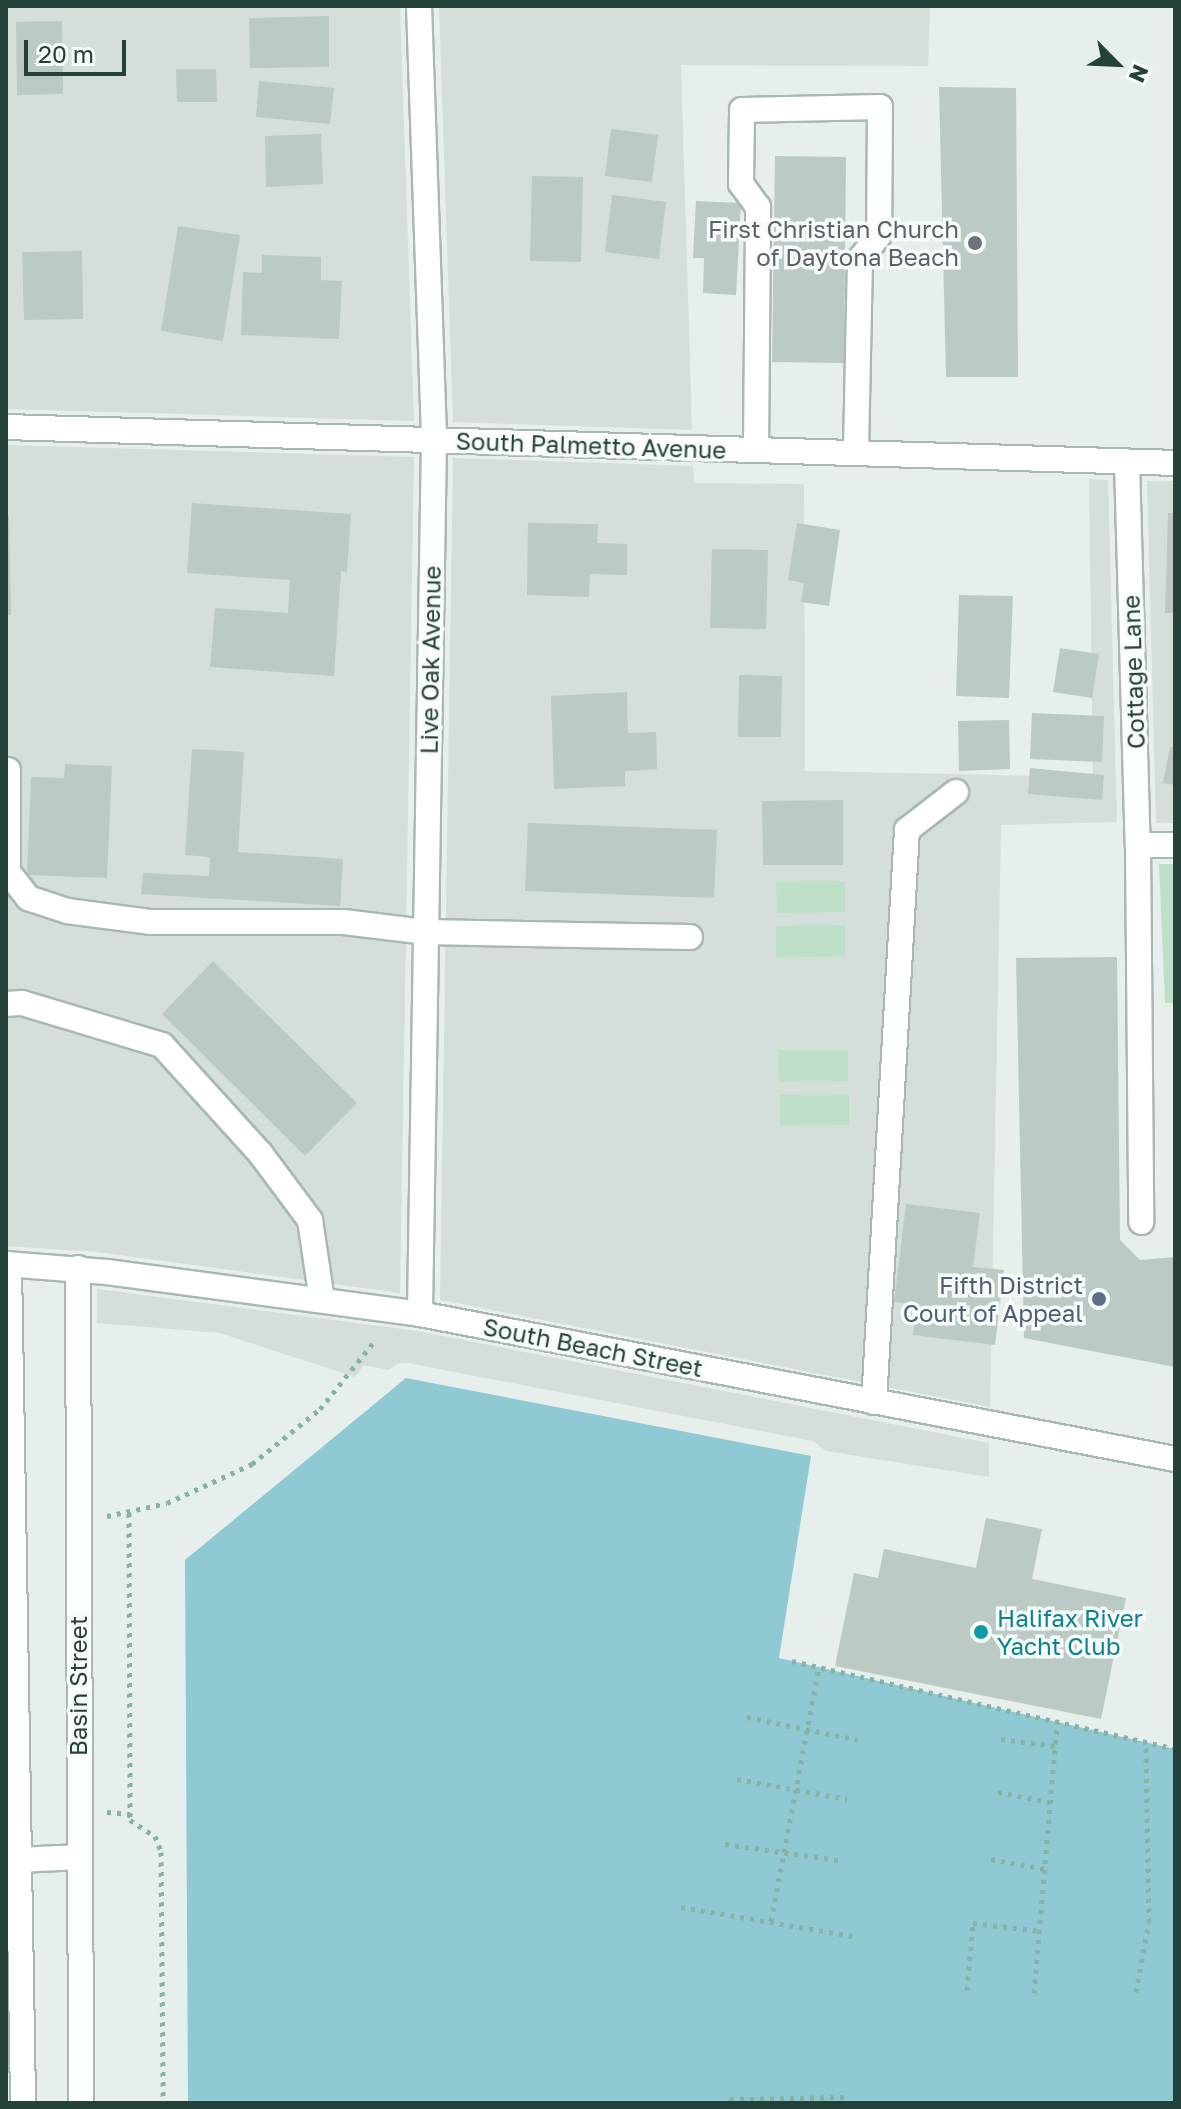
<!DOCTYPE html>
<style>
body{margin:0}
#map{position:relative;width:1181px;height:2109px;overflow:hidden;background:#e6efeb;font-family:"Golos Text",sans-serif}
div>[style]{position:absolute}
.built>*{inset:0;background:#d4dfda}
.green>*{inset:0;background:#bfe0c8}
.water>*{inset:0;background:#8ec9d4}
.building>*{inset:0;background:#bbcac4}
.path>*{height:5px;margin-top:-2.5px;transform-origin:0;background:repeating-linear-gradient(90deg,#86b3a5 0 4px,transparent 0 10px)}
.roads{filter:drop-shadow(2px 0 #a8b8b2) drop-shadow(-2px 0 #a8b8b2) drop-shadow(0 2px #a8b8b2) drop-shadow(0 -2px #a8b8b2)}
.minor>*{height:24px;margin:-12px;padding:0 12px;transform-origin:12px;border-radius:12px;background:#fff}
.dots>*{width:22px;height:22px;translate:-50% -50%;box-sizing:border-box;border:4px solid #f7fbf9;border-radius:50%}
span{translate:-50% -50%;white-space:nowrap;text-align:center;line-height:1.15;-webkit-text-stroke:7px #f7fbf9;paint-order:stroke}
.worship-label{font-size:24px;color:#5b616d}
.right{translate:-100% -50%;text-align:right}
.street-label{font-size:24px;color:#24423a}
.service-label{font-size:24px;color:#4e5e75}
.culture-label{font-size:24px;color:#0d838f}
.left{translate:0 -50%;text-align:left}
.frame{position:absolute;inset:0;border:8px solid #24423a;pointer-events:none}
.north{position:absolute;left:1077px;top:24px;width:80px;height:80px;-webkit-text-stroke:6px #f7fbf9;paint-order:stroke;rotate:114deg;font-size:22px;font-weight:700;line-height:32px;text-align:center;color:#24423a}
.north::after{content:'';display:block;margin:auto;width:28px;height:36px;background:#24423a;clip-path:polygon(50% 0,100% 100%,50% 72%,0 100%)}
.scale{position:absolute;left:24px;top:40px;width:102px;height:36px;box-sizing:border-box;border:4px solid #24423a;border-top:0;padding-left:10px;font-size:24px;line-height:28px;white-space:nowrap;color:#24423a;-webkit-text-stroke:6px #f7fbf9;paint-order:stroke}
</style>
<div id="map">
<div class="built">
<div style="clip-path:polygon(6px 6px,400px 6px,414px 421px,6px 409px)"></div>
<div style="clip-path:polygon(439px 6px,930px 6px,928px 66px,681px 65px,692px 430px,453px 422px)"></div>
<div style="clip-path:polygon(6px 445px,414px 457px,400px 1293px,97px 1252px,6px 1246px)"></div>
<div style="clip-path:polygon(453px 458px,693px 466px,694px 483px,804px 484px,805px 771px,1093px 777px,1089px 479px,1108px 480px,1117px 822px,1001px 825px,990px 1407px,440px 1300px)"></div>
<div style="clip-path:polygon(1147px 481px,1175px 481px,1175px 823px,1156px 823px)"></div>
<div style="clip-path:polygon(97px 1289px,418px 1331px,989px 1443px,989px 1477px,826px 1451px,813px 1441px,408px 1363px,398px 1363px,389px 1370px,364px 1365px,355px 1377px,220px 1333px,97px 1323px)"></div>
</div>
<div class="green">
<div style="clip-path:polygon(1159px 864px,1175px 864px,1175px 1003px,1165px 1003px)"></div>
<div style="clip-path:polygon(845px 881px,845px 912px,777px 913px,776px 882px)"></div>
<div style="clip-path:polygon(845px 925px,845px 956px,776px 958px,776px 926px)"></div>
<div style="clip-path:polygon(778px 1050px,848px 1050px,848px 1081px,779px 1082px)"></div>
<div style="clip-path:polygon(849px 1094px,849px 1125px,780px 1126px,780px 1095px)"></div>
</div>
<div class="water">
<div style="clip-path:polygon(406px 1378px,811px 1456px,779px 1658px,1175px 1749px,1175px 2103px,188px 2103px,185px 1560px)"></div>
</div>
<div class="building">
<div style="clip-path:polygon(329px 16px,329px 67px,250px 68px,249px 18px)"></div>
<div style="clip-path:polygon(62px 21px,63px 94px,17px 95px,16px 22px)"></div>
<div style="clip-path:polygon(176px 69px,216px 69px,217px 102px,177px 102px)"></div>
<div style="clip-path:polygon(259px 81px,334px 88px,330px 124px,256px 117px)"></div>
<div style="clip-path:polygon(939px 87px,1016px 88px,1018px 377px,946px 377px)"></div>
<div style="clip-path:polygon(611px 129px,658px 135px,652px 182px,605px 176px)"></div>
<div style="clip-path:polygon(321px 134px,323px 184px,266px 187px,265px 136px)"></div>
<div style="clip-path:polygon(775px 156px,846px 157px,844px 363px,772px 362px)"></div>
<div style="clip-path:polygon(532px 176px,583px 177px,581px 262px,530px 261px)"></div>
<div style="clip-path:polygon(612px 195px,666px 202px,659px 259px,605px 252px)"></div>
<div style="clip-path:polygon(696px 201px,741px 203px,736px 295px,703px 293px,704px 258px,693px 258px)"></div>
<div style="clip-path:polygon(178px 226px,240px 235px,223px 341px,161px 331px)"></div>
<div style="clip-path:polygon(82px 251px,83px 319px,24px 320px,22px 252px)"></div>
<div style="clip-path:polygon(262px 255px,321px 257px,321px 280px,342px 281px,339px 339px,241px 335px,243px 272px,262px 273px)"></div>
<div style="clip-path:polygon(192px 503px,351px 514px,347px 572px,341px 571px,334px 676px,210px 667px,215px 608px,288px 613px,290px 580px,187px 573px)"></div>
<div style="clip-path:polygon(1168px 513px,1175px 513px,1175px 613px,1165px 613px)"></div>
<div style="clip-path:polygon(6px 516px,9px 516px,11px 615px,6px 615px)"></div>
<div style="clip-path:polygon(528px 523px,598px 524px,597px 543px,627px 544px,627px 575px,590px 574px,589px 597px,527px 595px)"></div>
<div style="clip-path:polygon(797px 523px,840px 530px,829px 606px,801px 602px,804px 583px,788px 580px)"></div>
<div style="clip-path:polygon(712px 549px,768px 550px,766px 629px,710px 628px)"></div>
<div style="clip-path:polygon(959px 595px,1013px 596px,1009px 698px,956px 696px)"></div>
<div style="clip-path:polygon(1060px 648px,1099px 654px,1092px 698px,1053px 692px)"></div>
<div style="clip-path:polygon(739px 675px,782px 676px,781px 737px,738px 737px)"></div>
<div style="clip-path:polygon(627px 692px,628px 733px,656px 732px,657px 769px,625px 771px,625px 786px,554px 789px,551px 696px)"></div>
<div style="clip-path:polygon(1032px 713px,1104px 716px,1102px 762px,1030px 759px)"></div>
<div style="clip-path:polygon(1009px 720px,1010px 769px,959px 771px,958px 721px)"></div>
<div style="clip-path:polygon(1170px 747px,1175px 748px,1175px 785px,1163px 783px)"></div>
<div style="clip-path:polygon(192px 749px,244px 752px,238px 852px,343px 859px,340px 906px,141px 894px,143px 873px,209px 876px,210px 857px,185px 855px)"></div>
<div style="clip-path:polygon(65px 764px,112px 766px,107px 878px,27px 875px,31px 777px,64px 778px)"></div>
<div style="clip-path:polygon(1030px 768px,1104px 775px,1102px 800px,1028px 794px)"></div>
<div style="clip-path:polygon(843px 800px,843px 865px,763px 865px,762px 801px)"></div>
<div style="clip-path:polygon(528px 823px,717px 830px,714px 898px,525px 891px)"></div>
<div style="clip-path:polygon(1117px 957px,1120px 1240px,1140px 1260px,1175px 1257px,1175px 1367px,1024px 1338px,1016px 958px)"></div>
<div style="clip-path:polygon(213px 961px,357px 1103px,305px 1156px,162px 1014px)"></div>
<div style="clip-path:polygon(906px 1204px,980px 1213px,973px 1267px,1004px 1270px,995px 1345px,913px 1335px,917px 1304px,894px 1302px)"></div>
<div style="clip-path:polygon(986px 1518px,1042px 1529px,1032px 1579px,1126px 1598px,1101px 1719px,835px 1666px,854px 1573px,878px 1578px,884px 1549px,976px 1568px)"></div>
</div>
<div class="path">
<div style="left:129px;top:1513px;width:307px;rotate:89.8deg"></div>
<div style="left:130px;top:1820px;width:30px;rotate:33deg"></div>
<div style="left:155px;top:1836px;width:17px;rotate:69deg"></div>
<div style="left:161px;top:1852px;width:251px;rotate:89.5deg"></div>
<div style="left:107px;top:1516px;width:61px;rotate:-12.2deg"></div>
<div style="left:167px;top:1503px;width:94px;rotate:-24.6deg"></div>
<div style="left:252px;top:1464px;width:87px;rotate:-39deg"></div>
<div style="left:320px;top:1409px;width:85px;rotate:-51.2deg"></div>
<div style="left:792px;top:1661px;width:393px;rotate:12.9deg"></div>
<div style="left:747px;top:1717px;width:113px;rotate:11.7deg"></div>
<div style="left:1001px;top:1739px;width:54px;rotate:7.4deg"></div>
<div style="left:737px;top:1779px;width:112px;rotate:10.3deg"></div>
<div style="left:998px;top:1792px;width:53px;rotate:10.9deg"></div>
<div style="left:107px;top:1812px;width:23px;rotate:5deg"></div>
<div style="left:725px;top:1844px;width:114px;rotate:8.1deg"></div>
<div style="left:991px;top:1859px;width:55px;rotate:10.5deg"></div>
<div style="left:681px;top:1907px;width:174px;rotate:9.6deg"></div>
<div style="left:771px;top:1921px;width:258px;rotate:-79.3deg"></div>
<div style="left:967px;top:1990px;width:67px;rotate:-84.9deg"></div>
<div style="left:973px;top:1923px;width:67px;rotate:6.8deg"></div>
<div style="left:1136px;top:1992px;width:71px;rotate:-79.5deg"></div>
<div style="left:1149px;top:1922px;width:180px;rotate:-91deg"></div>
<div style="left:1034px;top:1993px;width:272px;rotate:-85.1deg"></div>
<div style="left:730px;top:2103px;width:4px;rotate:-90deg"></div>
<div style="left:730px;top:2099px;width:119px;rotate:-1deg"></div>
</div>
<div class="roads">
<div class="minor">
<div style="left:419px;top:6px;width:434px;rotate:88deg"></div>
<div style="left:434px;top:440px;width:874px;rotate:90.92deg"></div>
<div style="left:6px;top:427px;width:1170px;rotate:1.76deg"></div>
<div style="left:756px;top:450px;width:243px;rotate:-89.5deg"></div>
<div style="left:758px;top:207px;width:29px;rotate:-126deg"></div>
<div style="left:741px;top:184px;width:74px;rotate:-89.2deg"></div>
<div style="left:742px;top:110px;width:138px;rotate:-1.2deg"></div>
<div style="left:880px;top:107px;width:128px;rotate:90.4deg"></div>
<div style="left:879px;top:235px;width:31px;rotate:128deg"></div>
<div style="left:860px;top:259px;width:194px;rotate:91.2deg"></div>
<div style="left:1127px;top:463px;width:382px;rotate:88.4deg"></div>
<div style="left:1138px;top:845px;width:377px;rotate:89.5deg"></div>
<div style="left:8px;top:770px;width:102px;rotate:90deg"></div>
<div style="left:8px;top:872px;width:33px;rotate:52deg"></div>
<div style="left:28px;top:898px;width:41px;rotate:18.4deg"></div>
<div style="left:67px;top:911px;width:85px;rotate:7.5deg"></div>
<div style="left:151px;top:922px;width:193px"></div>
<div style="left:344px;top:922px;width:83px;rotate:7deg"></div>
<div style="left:426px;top:932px;width:264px;rotate:1.1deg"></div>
<div style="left:1138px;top:845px;width:37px"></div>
<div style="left:6px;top:1004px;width:16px;rotate:-4deg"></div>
<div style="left:22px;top:1003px;width:146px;rotate:16.7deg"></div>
<div style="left:162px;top:1045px;width:146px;rotate:47.8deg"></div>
<div style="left:260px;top:1153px;width:84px;rotate:53.3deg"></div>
<div style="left:310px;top:1220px;width:81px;rotate:81.5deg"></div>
<div style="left:6px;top:1264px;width:101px;rotate:4.5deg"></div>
<div style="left:107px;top:1272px;width:316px;rotate:7.6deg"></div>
<div style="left:420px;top:1314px;width:769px;rotate:10.87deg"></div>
<div style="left:9px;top:1264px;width:839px;rotate:89.04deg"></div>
<div style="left:78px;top:1268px;width:835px;rotate:89.79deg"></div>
<div style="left:874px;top:1402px;width:573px;rotate:-86.7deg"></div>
<div style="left:907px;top:830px;width:62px;rotate:-37.8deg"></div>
<div style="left:20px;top:1860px;width:59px;rotate:-2.9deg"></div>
</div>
</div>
<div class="dots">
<div style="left:975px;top:243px;background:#6b7280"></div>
<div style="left:1099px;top:1299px;background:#5c6f8a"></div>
<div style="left:981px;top:1632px;background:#0f9aa8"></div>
</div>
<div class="worship-label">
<span class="right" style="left:959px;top:243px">First Christian Church<br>of Daytona Beach</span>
</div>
<div class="street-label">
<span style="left:591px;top:445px;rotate:2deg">South Palmetto Avenue</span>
<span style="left:430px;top:660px;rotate:-89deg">Live Oak Avenue</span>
<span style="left:1133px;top:672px;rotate:-92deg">Cottage Lane</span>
<span style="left:593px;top:1347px;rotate:11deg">South Beach Street</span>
<span style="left:78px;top:1686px;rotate:-90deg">Basin Street</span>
</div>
<div class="service-label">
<span class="right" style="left:1083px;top:1299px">Fifth District<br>Court of Appeal</span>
</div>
<div class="culture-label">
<span class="left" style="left:997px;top:1632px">Halifax River<br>Yacht Club</span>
</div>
<div class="frame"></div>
<div class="north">N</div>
<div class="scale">20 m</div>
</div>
